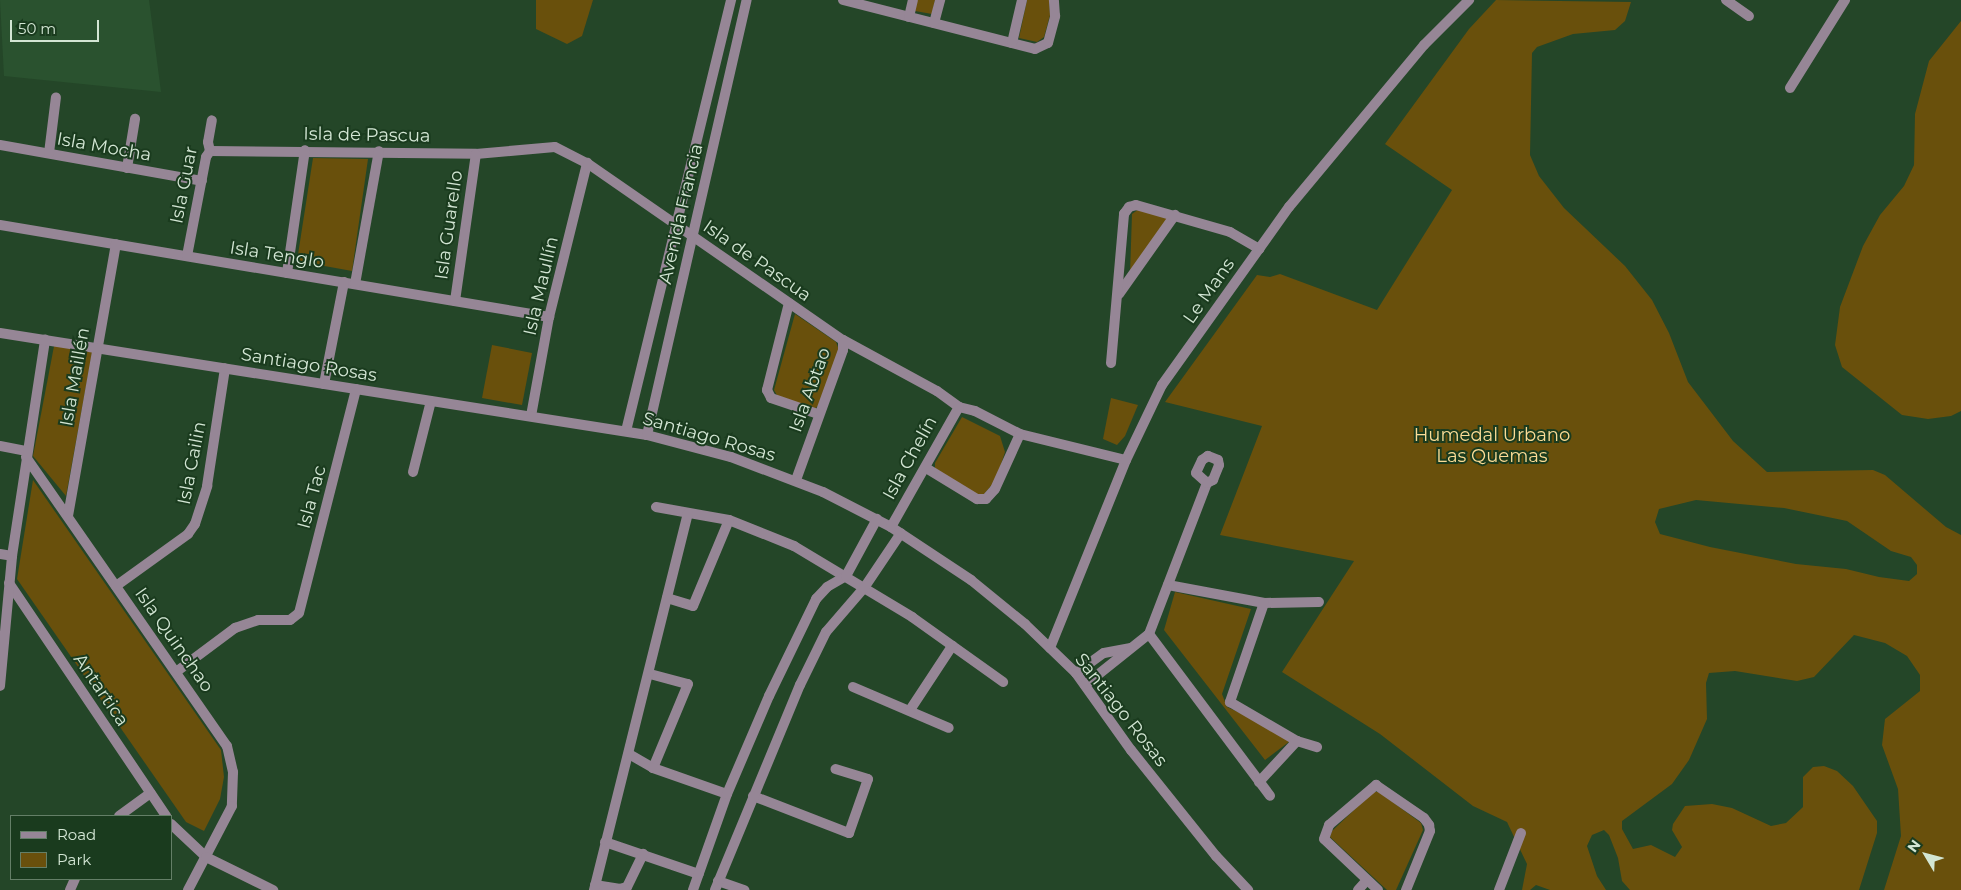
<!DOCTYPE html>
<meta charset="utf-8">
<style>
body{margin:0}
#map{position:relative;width:1961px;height:890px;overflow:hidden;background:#244628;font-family:Montserrat,sans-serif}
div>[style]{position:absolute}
.built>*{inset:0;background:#2a522f}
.green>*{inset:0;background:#69500c}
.minor>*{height:10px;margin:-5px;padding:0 5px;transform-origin:5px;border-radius:5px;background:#968696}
.tertiary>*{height:10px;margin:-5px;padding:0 5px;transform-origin:5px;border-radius:5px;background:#968696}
span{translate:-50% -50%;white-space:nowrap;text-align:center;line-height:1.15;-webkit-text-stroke:4px #1a3b1e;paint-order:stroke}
.street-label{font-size:18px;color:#d3e6d4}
.park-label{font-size:18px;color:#fbdc96}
.legend{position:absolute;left:10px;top:815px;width:162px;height:65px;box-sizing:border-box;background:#1a3b1e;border:1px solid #647f67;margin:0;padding:6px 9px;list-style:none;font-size:15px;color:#d3e6d4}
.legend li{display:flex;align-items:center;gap:10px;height:25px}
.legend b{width:25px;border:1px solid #647f67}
.north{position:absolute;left:1901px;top:830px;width:50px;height:50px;-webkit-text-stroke:4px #1a3b1e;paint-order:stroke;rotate:307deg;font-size:14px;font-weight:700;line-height:20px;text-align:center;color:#d3e6d4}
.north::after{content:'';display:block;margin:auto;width:18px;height:22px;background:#d3e6d4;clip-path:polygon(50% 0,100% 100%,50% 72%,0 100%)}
.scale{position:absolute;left:10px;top:20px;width:89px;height:22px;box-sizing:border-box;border:2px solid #d3e6d4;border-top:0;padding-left:6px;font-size:15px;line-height:18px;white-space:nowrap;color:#d3e6d4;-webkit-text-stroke:4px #1a3b1e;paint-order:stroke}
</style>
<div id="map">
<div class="built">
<div style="clip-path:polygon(0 0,149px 0,161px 92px,4px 76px)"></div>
</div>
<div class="green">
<div style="clip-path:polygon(536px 0,593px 0,582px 36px,567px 44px,536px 29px)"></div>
<div style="clip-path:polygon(917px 0,935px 0,932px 14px,915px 11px)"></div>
<div style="clip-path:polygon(1027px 0,1049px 0,1050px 15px,1044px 37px,1037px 42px,1019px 38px)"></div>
<div style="clip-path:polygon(evenodd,1496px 0,1631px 2px,1625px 21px,1615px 30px,1573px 34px,1537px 47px,1532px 53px,1530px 155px,1539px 176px,1564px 208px,1625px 266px,1652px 300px,1669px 333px,1688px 382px,1733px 441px,1767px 472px,1873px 470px,1885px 475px,1946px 527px,1961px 535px,1961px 890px,1884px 890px,1901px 836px,1898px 789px,1882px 745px,1885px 719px,1920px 691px,1920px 675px,1907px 656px,1885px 643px,1854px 635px,1814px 677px,1797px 681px,1735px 671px,1709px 673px,1706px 683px,1707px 719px,1689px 760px,1672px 784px,1622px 821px,1622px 829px,1633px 849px,1651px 845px,1675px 857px,1682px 847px,1672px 830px,1673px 824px,1685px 806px,1712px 804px,1732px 808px,1771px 826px,1786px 823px,1803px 807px,1803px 777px,1813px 767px,1824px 766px,1837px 771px,1853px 786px,1877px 821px,1877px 833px,1859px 890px,1630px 890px,1622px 881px,1618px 858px,1609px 835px,1604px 830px,1592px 835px,1587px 846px,1597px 876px,1606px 890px,1550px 890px,1536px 885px,1530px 890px,1522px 890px,1527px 864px,1507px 822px,1473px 806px,1380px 734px,1282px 672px,1354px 561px,1220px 535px,1262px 426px,1165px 402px,1257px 275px,1270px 277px,1280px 274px,1377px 310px,1452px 190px,1385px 144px,1469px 29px,1496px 0,1696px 500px,1784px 508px,1847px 521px,1891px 551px,1911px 557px,1917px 565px,1917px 574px,1909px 581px,1879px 577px,1846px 569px,1796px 564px,1710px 547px,1660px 534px,1655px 522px,1659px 509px,1696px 500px)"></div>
<div style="clip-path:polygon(1961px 21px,1961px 411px,1951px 416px,1928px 419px,1902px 415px,1842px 367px,1835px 345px,1840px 307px,1863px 246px,1880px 215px,1904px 186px,1914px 165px,1915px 114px,1929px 61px)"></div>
<div style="clip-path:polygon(313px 158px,368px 159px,352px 271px,297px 261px)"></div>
<div style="clip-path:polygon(1139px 209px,1169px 217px,1130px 274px,1132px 214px)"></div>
<div style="clip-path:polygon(795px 314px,836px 342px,840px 353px,818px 406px,813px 410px,778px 397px,774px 390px)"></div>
<div style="clip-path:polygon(55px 341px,93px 348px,66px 496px,33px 456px)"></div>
<div style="clip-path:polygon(492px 345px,532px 353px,522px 405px,482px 398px)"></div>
<div style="clip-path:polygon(1111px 398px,1138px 405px,1125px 436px,1117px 445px,1103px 439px)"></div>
<div style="clip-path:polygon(962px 417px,1000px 436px,1005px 452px,996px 480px,984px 494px,973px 494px,935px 468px,935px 463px)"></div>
<div style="clip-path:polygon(33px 480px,221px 750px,224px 777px,220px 799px,204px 831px,186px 822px,17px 579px)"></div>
<div style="clip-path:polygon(1175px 592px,1251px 609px,1222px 694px,1227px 707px,1294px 738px,1265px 760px,1164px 630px)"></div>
<div style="clip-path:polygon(1373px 792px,1379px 792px,1421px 823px,1423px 830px,1396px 890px,1387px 890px,1330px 837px,1332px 831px)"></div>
</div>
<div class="minor">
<div style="left:843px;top:0;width:198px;rotate:14.3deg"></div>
<div style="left:1035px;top:49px;width:14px;rotate:-25deg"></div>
<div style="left:1048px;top:43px;width:28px;rotate:-75deg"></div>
<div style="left:1055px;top:16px;width:16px;rotate:-94deg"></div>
<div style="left:1726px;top:0;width:28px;rotate:35deg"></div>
<div style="left:909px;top:17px;width:17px;rotate:-77deg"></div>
<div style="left:934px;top:23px;width:24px;rotate:-75deg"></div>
<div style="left:1012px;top:43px;width:44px;rotate:-76.9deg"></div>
<div style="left:1790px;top:88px;width:104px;rotate:-58deg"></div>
<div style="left:0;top:145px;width:205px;rotate:10.1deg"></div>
<div style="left:210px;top:151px;width:266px;rotate:0.6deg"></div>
<div style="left:476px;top:154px;width:79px;rotate:-5.1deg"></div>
<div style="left:555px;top:147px;width:36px;rotate:27deg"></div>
<div style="left:587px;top:163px;width:311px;rotate:34.7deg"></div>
<div style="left:843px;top:340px;width:107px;rotate:28.5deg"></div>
<div style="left:937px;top:391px;width:27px;rotate:36deg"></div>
<div style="left:959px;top:407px;width:16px;rotate:14deg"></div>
<div style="left:975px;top:411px;width:51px;rotate:27.1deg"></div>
<div style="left:1020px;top:434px;width:109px;rotate:13.8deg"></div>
<div style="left:210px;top:151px;width:9px;rotate:-103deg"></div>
<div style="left:208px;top:142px;width:22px;rotate:-80deg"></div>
<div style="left:49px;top:153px;width:56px;rotate:-82.9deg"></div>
<div style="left:127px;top:168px;width:50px;rotate:-80.7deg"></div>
<div style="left:0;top:225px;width:557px;rotate:9.51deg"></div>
<div style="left:187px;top:256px;width:101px;rotate:-79.1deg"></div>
<div style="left:206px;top:157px;width:7px;rotate:-56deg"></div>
<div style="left:287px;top:273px;width:124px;rotate:-81.7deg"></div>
<div style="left:355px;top:284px;width:135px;rotate:-79.8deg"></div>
<div style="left:1119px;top:294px;width:97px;rotate:-54.7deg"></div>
<div style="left:455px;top:301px;width:148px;rotate:-81.9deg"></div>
<div style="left:789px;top:303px;width:90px;rotate:104.2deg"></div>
<div style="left:767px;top:390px;width:9px;rotate:63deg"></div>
<div style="left:771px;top:398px;width:50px;rotate:18.8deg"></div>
<div style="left:1111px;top:363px;width:150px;rotate:-85deg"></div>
<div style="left:1124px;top:214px;width:9px;rotate:-54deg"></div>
<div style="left:1129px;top:207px;width:7px;rotate:-16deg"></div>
<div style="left:1136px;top:205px;width:98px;rotate:16deg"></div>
<div style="left:1230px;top:232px;width:34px;rotate:30deg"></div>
<div style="left:324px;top:384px;width:104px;rotate:-78.9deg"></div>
<div style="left:531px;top:416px;width:101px;rotate:-79.7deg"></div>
<div style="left:549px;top:317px;width:159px;rotate:-76.1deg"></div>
<div style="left:647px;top:435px;width:87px;rotate:14.7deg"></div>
<div style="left:731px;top:457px;width:98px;rotate:20.8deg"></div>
<div style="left:823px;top:492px;width:76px;rotate:27.2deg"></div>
<div style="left:891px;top:527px;width:96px;rotate:33.5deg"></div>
<div style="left:971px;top:580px;width:70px;rotate:39.2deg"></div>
<div style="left:1025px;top:624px;width:71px;rotate:43.9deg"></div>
<div style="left:1076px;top:673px;width:95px;rotate:54.5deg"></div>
<div style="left:1131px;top:750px;width:136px;rotate:51.3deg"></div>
<div style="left:1216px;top:856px;width:47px;rotate:46.7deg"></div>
<div style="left:0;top:446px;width:26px;rotate:11deg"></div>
<div style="left:26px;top:457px;width:352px;rotate:55.2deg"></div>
<div style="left:227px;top:746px;width:27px;rotate:77deg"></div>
<div style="left:233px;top:772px;width:34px;rotate:92deg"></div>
<div style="left:232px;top:806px;width:95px;rotate:117.6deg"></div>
<div style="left:926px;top:468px;width:60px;rotate:31.3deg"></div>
<div style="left:977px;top:499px;width:9px"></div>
<div style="left:986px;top:499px;width:13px;rotate:-48deg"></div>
<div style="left:995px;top:489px;width:60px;rotate:-65.6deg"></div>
<div style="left:413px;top:472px;width:73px;rotate:-75.8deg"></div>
<div style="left:796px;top:480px;width:138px;rotate:-70.1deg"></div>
<div style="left:843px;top:350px;width:10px;rotate:-90deg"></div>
<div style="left:656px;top:507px;width:74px;rotate:10.1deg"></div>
<div style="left:729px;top:520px;width:70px;rotate:21.8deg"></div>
<div style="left:794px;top:546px;width:138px;rotate:31deg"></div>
<div style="left:912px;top:617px;width:112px;rotate:35.5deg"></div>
<div style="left:68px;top:516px;width:276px;rotate:-80deg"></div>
<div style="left:891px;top:527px;width:138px;rotate:-60.5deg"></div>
<div style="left:0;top:554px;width:12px;rotate:9deg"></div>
<div style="left:9px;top:583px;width:281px;rotate:56deg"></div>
<div style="left:1168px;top:585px;width:98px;rotate:10.6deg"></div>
<div style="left:1264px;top:603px;width:55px;rotate:-1deg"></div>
<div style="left:116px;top:586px;width:89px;rotate:-35.8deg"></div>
<div style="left:188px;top:534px;width:12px;rotate:-55deg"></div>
<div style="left:195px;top:524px;width:40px;rotate:-72deg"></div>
<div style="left:207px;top:486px;width:119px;rotate:-81.3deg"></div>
<div style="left:667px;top:598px;width:27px;rotate:17deg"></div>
<div style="left:693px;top:606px;width:93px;rotate:-67.3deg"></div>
<div style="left:1264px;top:603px;width:105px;rotate:109deg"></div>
<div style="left:1230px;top:702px;width:78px;rotate:30.2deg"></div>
<div style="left:1297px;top:741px;width:21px;rotate:17deg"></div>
<div style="left:1149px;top:634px;width:202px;rotate:53.2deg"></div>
<div style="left:1050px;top:648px;width:203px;rotate:-68deg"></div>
<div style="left:1126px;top:460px;width:83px;rotate:-64.4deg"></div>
<div style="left:1162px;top:385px;width:219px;rotate:-54.5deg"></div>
<div style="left:1289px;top:207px;width:211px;rotate:-50.2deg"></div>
<div style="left:1424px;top:45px;width:64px;rotate:-45deg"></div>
<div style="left:176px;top:672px;width:74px;rotate:-36.7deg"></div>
<div style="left:235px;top:628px;width:24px;rotate:-19deg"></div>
<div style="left:258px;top:620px;width:32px"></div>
<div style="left:290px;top:620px;width:11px;rotate:-38deg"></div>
<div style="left:299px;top:613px;width:231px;rotate:-75.7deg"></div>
<div style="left:1076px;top:673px;width:34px;rotate:-36deg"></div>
<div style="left:1104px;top:653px;width:26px;rotate:-11deg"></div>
<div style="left:650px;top:674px;width:39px;rotate:15deg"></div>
<div style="left:688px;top:684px;width:91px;rotate:112.6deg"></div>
<div style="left:1085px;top:685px;width:82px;rotate:-38.6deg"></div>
<div style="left:1149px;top:634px;width:162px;rotate:-69deg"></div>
<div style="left:1207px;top:483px;width:7px;rotate:-27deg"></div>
<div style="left:1213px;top:480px;width:16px;rotate:-68deg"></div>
<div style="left:1219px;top:465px;width:5px;rotate:-101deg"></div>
<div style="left:1218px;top:460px;width:11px;rotate:-158deg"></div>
<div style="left:1208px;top:456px;width:7px;rotate:146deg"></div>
<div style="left:1202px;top:460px;width:14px;rotate:115deg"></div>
<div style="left:1196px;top:473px;width:15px;rotate:42deg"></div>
<div style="left:0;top:686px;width:131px;rotate:-84.7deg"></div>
<div style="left:12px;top:556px;width:219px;rotate:-81.3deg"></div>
<div style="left:853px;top:687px;width:104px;rotate:23.1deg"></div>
<div style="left:910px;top:710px;width:77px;rotate:-56.7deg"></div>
<div style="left:629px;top:754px;width:28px;rotate:30deg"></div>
<div style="left:653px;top:768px;width:78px;rotate:19.4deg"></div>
<div style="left:1259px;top:782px;width:56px;rotate:-47.2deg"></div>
<div style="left:753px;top:796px;width:103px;rotate:21.1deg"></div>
<div style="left:849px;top:833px;width:57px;rotate:-70.6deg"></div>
<div style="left:868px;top:779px;width:34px;rotate:-163deg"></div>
<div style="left:119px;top:816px;width:39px;rotate:-36deg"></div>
<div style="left:171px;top:824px;width:48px;rotate:43.3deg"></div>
<div style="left:206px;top:857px;width:75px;rotate:26.2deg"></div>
<div style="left:605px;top:842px;width:99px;rotate:18.8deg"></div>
<div style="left:718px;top:881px;width:28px;rotate:19deg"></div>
<div style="left:595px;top:885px;width:24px;rotate:9deg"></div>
<div style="left:619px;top:889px;width:8px;rotate:-14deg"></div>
<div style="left:627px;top:887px;width:37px;rotate:-64deg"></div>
<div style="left:70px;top:890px;width:12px;rotate:-66deg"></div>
<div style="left:594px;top:890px;width:388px;rotate:-76deg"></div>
<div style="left:693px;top:890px;width:102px;rotate:-70.5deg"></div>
<div style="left:727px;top:794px;width:107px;rotate:-66.8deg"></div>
<div style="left:769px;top:696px;width:108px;rotate:-64.1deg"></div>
<div style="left:816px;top:599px;width:16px;rotate:-47deg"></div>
<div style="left:827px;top:587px;width:22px;rotate:-30deg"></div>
<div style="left:846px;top:576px;width:65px;rotate:-61.5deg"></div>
<div style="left:715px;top:890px;width:222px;rotate:-67.5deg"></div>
<div style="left:800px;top:685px;width:59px;rotate:-63.9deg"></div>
<div style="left:826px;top:632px;width:58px;rotate:-49.2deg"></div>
<div style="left:864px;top:588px;width:66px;rotate:-56.1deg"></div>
<div style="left:1358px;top:890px;width:13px;rotate:-48deg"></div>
<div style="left:1378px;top:890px;width:74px;rotate:-136.6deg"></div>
<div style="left:1324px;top:839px;width:15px;rotate:-70deg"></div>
<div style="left:1329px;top:825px;width:62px;rotate:-40.4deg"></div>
<div style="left:1376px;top:785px;width:58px;rotate:34.5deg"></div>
<div style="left:1424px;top:818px;width:9px;rotate:54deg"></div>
<div style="left:1429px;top:825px;width:6px;rotate:81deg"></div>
<div style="left:1430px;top:831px;width:64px;rotate:112.1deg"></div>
<div style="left:1499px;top:890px;width:61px;rotate:-68.9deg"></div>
</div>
<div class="tertiary">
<div style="left:0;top:333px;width:655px;rotate:8.96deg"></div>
<div style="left:647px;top:435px;width:446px;rotate:-77.1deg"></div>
<div style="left:626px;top:431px;width:444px;rotate:-76.3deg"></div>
</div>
<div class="street-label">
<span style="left:367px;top:135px;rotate:1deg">Isla de Pascua</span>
<span style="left:104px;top:147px;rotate:10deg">Isla Mocha</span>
<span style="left:184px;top:185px;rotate:-79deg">Isla Guar</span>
<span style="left:681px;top:214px;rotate:-77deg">Avenida Francia</span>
<span style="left:449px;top:225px;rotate:-82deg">Isla Guarello</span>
<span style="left:277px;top:255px;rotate:9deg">Isla Tenglo</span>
<span style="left:757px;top:261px;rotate:35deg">Isla de Pascua</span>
<span style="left:541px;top:286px;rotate:-77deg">Isla Maullín</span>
<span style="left:1209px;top:291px;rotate:-55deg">Le Mans</span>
<span style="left:309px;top:365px;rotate:9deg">Santiago Rosas</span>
<span style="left:75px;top:377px;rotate:-80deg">Isla Maillén</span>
<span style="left:810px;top:390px;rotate:-70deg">Isla Abtao</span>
<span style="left:709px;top:437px;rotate:16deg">Santiago Rosas</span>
<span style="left:910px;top:458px;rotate:-61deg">Isla Chelín</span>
<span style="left:192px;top:463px;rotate:-79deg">Isla Cailin</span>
<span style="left:312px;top:497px;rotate:-75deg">Isla Tac</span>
<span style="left:174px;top:640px;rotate:55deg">Isla Quinchao</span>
<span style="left:101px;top:690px;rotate:56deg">Antartica</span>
<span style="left:1121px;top:710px;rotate:52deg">Santiago Rosas</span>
</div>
<div class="park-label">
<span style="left:1492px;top:446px">Humedal Urbano<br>Las Quemas</span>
</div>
<ul class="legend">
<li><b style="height:6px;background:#968696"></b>Road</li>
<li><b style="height:14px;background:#69500c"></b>Park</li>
</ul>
<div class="north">N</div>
<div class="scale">50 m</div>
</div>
